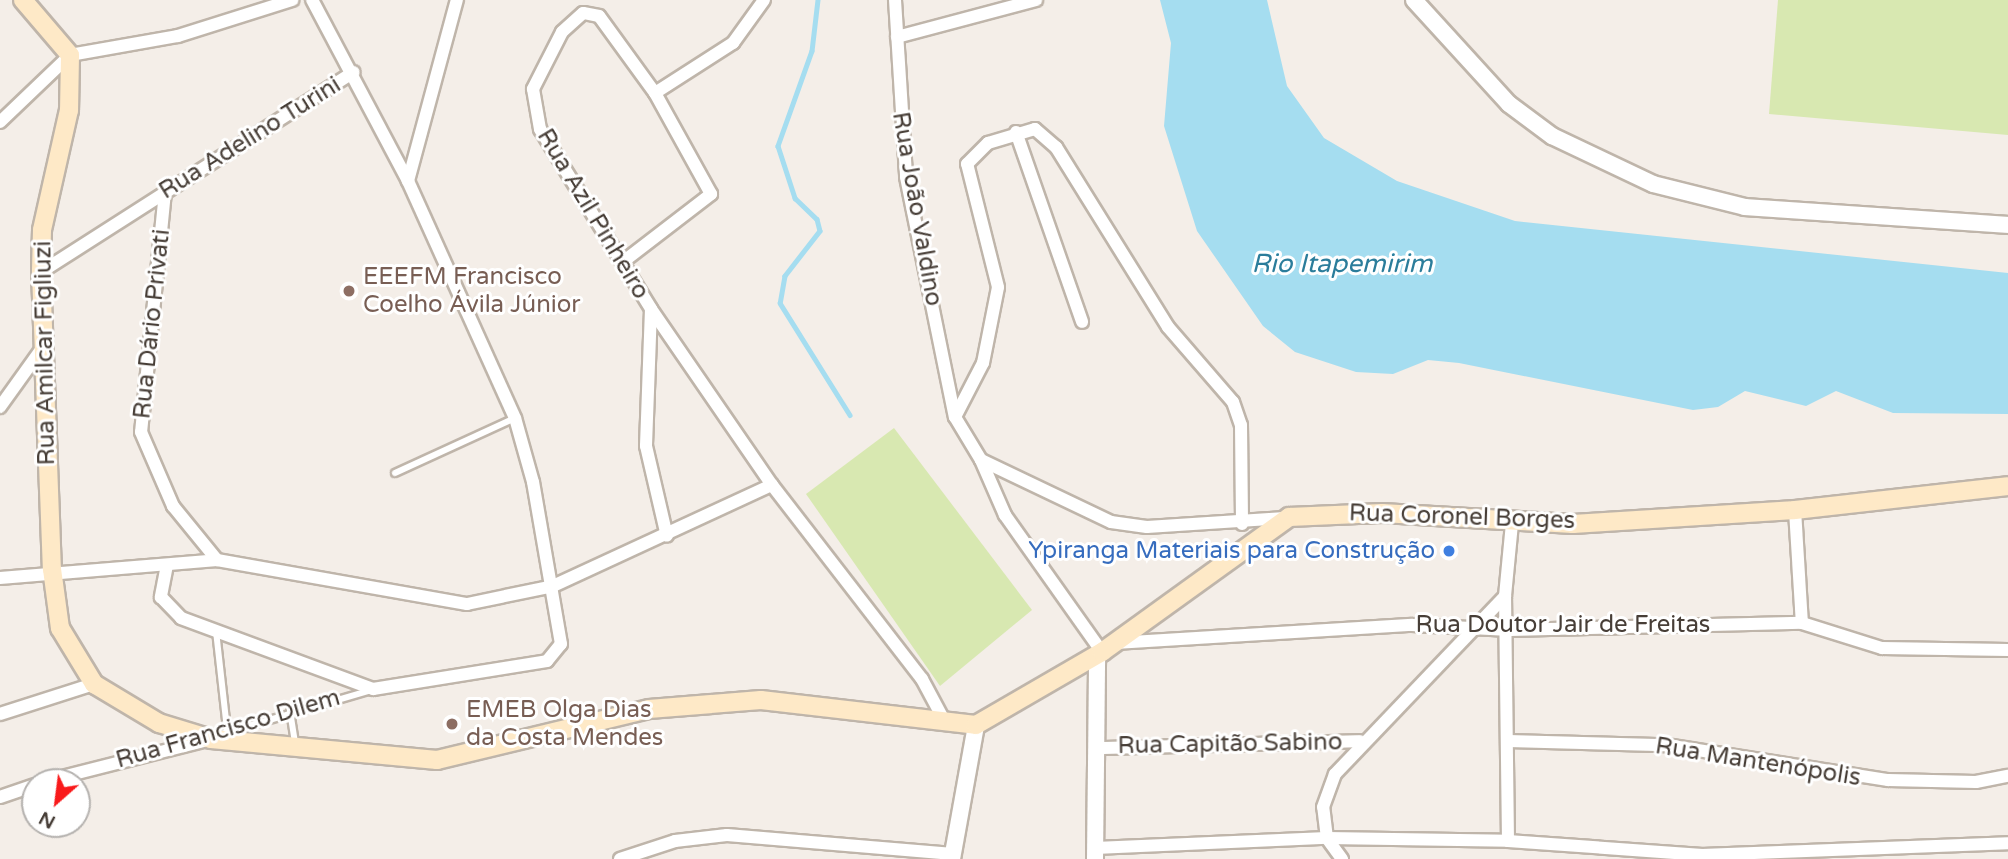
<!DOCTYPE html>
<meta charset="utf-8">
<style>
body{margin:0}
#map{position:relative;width:2008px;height:859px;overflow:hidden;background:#f4eee8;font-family:"Varela Round",sans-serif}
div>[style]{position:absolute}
.green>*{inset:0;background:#d8e8b1}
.water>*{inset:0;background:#a5ddf0}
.stream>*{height:4.5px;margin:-2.25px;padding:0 2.25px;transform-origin:2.25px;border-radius:2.25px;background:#a5ddf0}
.roads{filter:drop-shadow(2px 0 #bfb5aa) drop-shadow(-2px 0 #bfb5aa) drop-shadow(0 2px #bfb5aa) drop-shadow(0 -2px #bfb5aa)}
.service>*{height:6px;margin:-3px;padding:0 3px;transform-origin:3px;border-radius:3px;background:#fff}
.minor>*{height:12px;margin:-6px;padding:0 6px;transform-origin:6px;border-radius:6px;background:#fff}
.tertiary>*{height:16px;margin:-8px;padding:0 8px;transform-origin:8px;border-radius:8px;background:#fff}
.secondary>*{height:18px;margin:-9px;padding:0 9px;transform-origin:9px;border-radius:9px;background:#fee9c7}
.dots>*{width:19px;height:19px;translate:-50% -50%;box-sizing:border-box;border:4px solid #fff;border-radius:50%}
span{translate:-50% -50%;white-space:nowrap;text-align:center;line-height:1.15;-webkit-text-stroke:6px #fff;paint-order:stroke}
.street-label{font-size:24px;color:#473e37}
.education-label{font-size:24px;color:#785e54}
.left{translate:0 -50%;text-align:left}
.shop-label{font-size:24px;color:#366cbe}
.right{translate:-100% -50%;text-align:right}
.water-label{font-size:26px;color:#2b7d9b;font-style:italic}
.north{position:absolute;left:21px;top:768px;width:70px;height:70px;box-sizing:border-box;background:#fff;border:2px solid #b5b2af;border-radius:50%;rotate:208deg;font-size:19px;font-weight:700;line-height:28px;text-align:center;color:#473e37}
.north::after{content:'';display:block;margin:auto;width:24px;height:32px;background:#f91a1b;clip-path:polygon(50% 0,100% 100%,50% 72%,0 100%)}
</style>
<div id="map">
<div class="green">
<div style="clip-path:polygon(1778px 0,2008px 0,2008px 135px,1769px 114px)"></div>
<div style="clip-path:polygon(894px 428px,1032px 610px,940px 686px,806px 494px)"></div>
</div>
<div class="water">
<div style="clip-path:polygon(1160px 0,1267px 0,1287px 86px,1324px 138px,1397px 181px,1515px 221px,2008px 273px,2008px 414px,1893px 413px,1836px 391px,1806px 406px,1745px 391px,1718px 407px,1693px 410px,1459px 363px,1428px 360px,1393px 374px,1356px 372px,1295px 352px,1263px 326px,1197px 231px,1164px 126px,1171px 43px)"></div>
</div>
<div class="stream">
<div style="left:818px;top:0;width:51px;rotate:96.7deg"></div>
<div style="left:812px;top:51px;width:101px;rotate:109.7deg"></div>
<div style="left:778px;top:146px;width:55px;rotate:71.9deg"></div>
<div style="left:795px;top:198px;width:30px;rotate:44deg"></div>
<div style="left:817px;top:219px;width:12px;rotate:76deg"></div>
<div style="left:820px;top:231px;width:57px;rotate:127.9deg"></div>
<div style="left:785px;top:276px;width:27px;rotate:100deg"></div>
<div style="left:780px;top:303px;width:132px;rotate:58deg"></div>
</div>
<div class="roads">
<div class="service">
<div style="left:395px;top:473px;width:132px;rotate:-24.6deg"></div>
<div style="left:216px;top:631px;width:99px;rotate:83.6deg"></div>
<div style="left:290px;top:711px;width:32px;rotate:81deg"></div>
<div style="left:218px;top:735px;width:156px;rotate:-16.3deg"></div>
</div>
<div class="minor">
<div style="left:895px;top:0;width:177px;rotate:86.4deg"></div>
<div style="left:906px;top:177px;width:245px;rotate:78.5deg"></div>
<div style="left:955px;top:417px;width:50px;rotate:58.8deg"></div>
<div style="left:981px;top:460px;width:144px;rotate:25.5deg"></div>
<div style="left:1111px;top:522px;width:36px;rotate:8deg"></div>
<div style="left:1147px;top:527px;width:138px;rotate:-3.7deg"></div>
<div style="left:897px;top:37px;width:144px;rotate:-14.9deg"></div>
<div style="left:655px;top:93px;width:93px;rotate:-32.7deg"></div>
<div style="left:733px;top:43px;width:53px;rotate:-54.2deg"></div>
<div style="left:0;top:122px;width:97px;rotate:-43.7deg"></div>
<div style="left:70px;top:55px;width:110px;rotate:-10deg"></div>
<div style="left:178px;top:36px;width:120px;rotate:-17.5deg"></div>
<div style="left:1016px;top:132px;width:201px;rotate:70.8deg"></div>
<div style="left:408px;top:181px;width:188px;rotate:-74.9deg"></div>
<div style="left:165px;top:192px;width:241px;rotate:95.7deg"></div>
<div style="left:141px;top:432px;width:81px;rotate:66.6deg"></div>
<div style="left:173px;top:506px;width:70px;rotate:50.8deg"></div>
<div style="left:624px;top:261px;width:110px;rotate:-37.6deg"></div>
<div style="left:711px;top:194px;width:115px;rotate:-119deg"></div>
<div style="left:655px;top:93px;width:95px;rotate:-126deg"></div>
<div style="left:599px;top:16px;width:16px;rotate:-169deg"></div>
<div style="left:583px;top:13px;width:28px;rotate:138deg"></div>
<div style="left:562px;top:32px;width:64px;rotate:117deg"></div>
<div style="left:533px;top:89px;width:41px;rotate:80.1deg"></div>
<div style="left:540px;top:129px;width:211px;rotate:58.3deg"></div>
<div style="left:651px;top:309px;width:214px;rotate:55.5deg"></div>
<div style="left:772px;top:485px;width:245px;rotate:52.3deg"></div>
<div style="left:922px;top:679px;width:49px;rotate:61.9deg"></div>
<div style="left:41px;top:272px;width:371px;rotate:-32.6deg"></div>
<div style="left:651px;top:309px;width:137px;rotate:92.1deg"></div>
<div style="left:646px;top:446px;width:92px;rotate:76.9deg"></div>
<div style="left:0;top:407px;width:74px;rotate:-54.4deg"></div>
<div style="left:955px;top:417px;width:61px;rotate:-62.6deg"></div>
<div style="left:983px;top:363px;width:77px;rotate:-78.8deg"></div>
<div style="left:998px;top:287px;width:127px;rotate:-104.1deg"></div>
<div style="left:967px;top:164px;width:30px;rotate:-45deg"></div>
<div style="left:988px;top:143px;width:49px;rotate:-16.6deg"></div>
<div style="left:1035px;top:129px;width:28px;rotate:41deg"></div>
<div style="left:1056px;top:147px;width:212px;rotate:58.1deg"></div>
<div style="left:1168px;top:327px;width:99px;rotate:49.1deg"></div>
<div style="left:1233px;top:402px;width:24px;rotate:71deg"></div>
<div style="left:1241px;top:425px;width:99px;rotate:89.4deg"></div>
<div style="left:981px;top:460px;width:60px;rotate:66.4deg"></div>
<div style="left:1005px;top:515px;width:168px;rotate:54.7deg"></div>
<div style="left:1795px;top:510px;width:113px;rotate:86.5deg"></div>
<div style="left:167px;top:565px;width:33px;rotate:101deg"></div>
<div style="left:161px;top:597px;width:29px;rotate:46deg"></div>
<div style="left:181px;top:618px;width:205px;rotate:20.3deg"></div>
<div style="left:373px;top:689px;width:176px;rotate:-9.1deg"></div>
<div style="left:547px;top:661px;width:22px;rotate:-51deg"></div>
<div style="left:561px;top:644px;width:164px;rotate:-99.8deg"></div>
<div style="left:533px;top:482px;width:66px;rotate:-105.7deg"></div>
<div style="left:515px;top:418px;width:260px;rotate:-114.3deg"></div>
<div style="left:408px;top:181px;width:205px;rotate:-117.9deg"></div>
<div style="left:0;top:578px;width:218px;rotate:-4.7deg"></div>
<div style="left:217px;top:560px;width:254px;rotate:10deg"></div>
<div style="left:467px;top:604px;width:88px;rotate:-11.8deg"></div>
<div style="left:553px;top:586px;width:241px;rotate:-24.8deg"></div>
<div style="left:1115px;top:643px;width:298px;rotate:-3.5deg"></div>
<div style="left:1412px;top:625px;width:98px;rotate:2.9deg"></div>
<div style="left:1510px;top:630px;width:292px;rotate:-1.4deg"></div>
<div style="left:1802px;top:623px;width:84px;rotate:17.4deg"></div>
<div style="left:1882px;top:648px;width:126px;rotate:0.9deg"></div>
<div style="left:0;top:714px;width:99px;rotate:-17.7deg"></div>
<div style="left:1508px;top:741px;width:158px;rotate:1.5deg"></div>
<div style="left:1666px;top:745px;width:225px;rotate:9deg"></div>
<div style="left:1888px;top:780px;width:88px;rotate:1.3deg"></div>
<div style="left:1976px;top:782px;width:33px;rotate:-11deg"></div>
<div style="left:1100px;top:748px;width:260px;rotate:-1.5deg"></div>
<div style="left:42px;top:782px;width:171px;rotate:-14.2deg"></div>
<div style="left:0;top:797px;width:37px;rotate:-19deg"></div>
<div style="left:1508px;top:841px;width:245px;rotate:-90.7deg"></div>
<div style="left:1505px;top:596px;width:73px;rotate:-84.5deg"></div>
<div style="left:1095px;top:848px;width:232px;rotate:-2.5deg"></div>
<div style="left:1327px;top:838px;width:181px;rotate:0.9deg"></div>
<div style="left:1508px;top:841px;width:195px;rotate:4.1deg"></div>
<div style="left:1702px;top:855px;width:306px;rotate:-2.2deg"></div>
<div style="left:620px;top:859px;width:58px;rotate:-18.1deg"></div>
<div style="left:675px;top:841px;width:52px;rotate:-6.6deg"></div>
<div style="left:727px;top:835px;width:227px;rotate:4.8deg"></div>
<div style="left:1342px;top:859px;width:26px;rotate:-126deg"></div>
<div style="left:1327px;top:838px;width:31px;rotate:-97deg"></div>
<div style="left:1323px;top:807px;width:35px;rotate:-70deg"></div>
<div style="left:1335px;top:774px;width:246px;rotate:-46.3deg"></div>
</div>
<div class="tertiary">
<div style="left:1414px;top:0;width:141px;rotate:47.6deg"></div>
<div style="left:1509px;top:104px;width:54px;rotate:36.7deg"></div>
<div style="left:1552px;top:136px;width:112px;rotate:25.4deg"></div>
<div style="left:1653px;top:184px;width:95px;rotate:14deg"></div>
<div style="left:1745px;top:207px;width:264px;rotate:3.9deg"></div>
<div style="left:952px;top:859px;width:136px;rotate:-79.8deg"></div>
<div style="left:1095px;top:859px;width:203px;rotate:-89.4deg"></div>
</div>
<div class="secondary">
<div style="left:23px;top:0;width:72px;rotate:49.5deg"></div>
<div style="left:70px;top:55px;width:55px;rotate:91deg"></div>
<div style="left:69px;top:110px;width:123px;rotate:102.7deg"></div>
<div style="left:42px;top:230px;width:42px;rotate:91.4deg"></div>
<div style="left:41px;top:272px;width:297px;rotate:87.9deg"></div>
<div style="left:52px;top:569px;width:60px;rotate:82.3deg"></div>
<div style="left:60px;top:628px;width:66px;rotate:58.7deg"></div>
<div style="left:94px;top:684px;width:76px;rotate:31deg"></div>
<div style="left:159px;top:723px;width:54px;rotate:17.1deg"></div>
<div style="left:211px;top:739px;width:227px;rotate:5.3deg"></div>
<div style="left:437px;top:760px;width:218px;rotate:-13.5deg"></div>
<div style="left:649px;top:709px;width:112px;rotate:-4.6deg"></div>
<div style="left:761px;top:700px;width:216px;rotate:6.6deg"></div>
<div style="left:976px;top:725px;width:146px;rotate:-30.1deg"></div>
<div style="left:1102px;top:652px;width:231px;rotate:-35.8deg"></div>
<div style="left:1289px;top:517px;width:93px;rotate:-2.5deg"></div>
<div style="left:1382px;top:513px;width:191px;rotate:3.3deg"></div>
<div style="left:1573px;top:524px;width:222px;rotate:-3.6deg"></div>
<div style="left:1795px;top:510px;width:214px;rotate:-6.4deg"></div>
</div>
</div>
<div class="dots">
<div style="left:349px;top:291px;background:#8d6e63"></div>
<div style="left:1449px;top:551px;background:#3f7fe0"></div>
<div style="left:452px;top:724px;background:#8d6e63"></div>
</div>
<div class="street-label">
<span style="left:250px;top:138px;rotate:-32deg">Rua Adelino Turini</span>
<span style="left:917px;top:209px;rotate:80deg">Rua João Valdino</span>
<span style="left:593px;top:214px;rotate:59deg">Rua Azil Pinheiro</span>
<span style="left:152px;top:324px;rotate:-84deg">Rua Dário Privati</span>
<span style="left:45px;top:353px;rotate:-91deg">Rua Amilcar Figliuzi</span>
<span style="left:1462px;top:517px;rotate:2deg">Rua Coronel Borges</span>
<span style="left:1563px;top:625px">Rua Doutor Jair de Freitas</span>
<span style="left:228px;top:729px;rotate:-16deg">Rua Francisco Dilem</span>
<span style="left:1230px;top:744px;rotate:-1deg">Rua Capitão Sabino</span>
<span style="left:1758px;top:762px;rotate:9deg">Rua Mantenópolis</span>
</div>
<div class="education-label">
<span class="left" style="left:363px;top:291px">EEEFM Francisco<br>Coelho Ávila Júnior</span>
<span class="left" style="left:466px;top:724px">EMEB Olga Dias<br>da Costa Mendes</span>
</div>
<div class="shop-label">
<span class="right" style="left:1435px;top:551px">Ypiranga Materiais para Construção</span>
</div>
<div class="water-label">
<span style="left:1342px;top:264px">Rio Itapemirim</span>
</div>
<div class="north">N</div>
</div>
